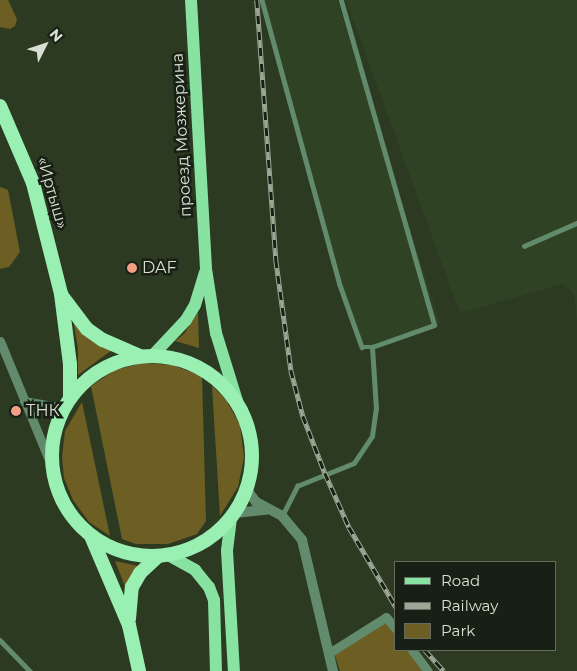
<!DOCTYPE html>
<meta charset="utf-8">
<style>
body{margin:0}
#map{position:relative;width:577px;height:671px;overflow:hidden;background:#2c3a22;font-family:Montserrat,sans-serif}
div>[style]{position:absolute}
.built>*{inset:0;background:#304224}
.green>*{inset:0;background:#6d5e24}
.service>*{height:4.5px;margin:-2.25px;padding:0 2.25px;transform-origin:2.25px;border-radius:2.25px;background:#618b6c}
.minor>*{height:9px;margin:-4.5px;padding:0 4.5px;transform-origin:4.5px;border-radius:4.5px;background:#618b6c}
.tertiary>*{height:10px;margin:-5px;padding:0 5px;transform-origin:5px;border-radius:5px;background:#618b6c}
.primary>*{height:12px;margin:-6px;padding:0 6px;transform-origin:6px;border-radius:6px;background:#88e2a2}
.trunk>*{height:14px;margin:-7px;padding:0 7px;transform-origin:7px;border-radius:7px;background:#99f0b2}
.trunk>.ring{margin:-7px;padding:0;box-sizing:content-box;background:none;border:14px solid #99f0b2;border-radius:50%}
.rail>*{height:4.5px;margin-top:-2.25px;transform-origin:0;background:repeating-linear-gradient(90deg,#181f14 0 8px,#9ca795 0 16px);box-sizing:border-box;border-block:1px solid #9ca795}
.dots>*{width:14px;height:14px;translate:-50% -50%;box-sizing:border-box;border:2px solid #181f14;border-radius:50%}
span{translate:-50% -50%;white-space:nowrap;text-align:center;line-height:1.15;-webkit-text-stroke:5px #181f14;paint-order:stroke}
.street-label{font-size:16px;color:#d7e0d1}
.poi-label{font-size:16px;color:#d7e0d1}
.left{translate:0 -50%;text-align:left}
.legend{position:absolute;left:394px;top:561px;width:162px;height:90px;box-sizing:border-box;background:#181f14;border:1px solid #646c60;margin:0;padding:6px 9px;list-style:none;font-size:15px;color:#d7e0d1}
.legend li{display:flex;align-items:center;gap:10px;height:25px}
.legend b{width:25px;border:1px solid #646c60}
.north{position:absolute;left:20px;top:20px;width:50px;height:50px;-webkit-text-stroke:4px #181f14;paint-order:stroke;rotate:49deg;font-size:14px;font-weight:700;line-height:20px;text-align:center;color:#d7e0d1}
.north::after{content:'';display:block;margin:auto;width:18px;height:22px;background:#d7e0d1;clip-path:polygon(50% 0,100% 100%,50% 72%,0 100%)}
</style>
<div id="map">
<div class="built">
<div style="clip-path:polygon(263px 0,337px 0,440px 323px,359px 348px,312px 189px)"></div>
<div style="clip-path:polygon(346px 0,577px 0,577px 324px,574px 294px,563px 284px,460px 313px)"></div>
</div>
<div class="green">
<div style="clip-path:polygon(0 0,8px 0,17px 19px,15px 26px,10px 29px,0 27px)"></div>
<div style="clip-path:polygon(0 187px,8px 190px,20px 252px,9px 267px,0 269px)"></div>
<div style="clip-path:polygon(198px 312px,199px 348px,175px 341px,184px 334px)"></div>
<div style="clip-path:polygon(73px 319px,112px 350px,78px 375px,78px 349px)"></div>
<div style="clip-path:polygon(143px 363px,172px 365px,202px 376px,206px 521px,197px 534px,168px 544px,136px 544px,122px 539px,91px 386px,115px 370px)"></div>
<div style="clip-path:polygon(212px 386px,225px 398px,240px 425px,244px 457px,238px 487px,220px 516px)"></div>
<div style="clip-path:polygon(82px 402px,110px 536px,89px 522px,73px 500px,64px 478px,62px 457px,65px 431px)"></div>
<div style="clip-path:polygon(115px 561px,139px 566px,126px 589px)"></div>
<div style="clip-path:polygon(386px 621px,396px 634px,396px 650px,408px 650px,424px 671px,340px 671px,334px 653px)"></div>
</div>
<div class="service">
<div style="left:262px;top:0;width:295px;rotate:74.7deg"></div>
<div style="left:340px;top:285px;width:66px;rotate:70.5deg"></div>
<div style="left:362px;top:347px;width:10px"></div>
<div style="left:524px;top:246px;width:58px;rotate:-23.5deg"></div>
<div style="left:282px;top:516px;width:34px;rotate:-63deg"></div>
<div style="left:297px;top:486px;width:61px;rotate:-22deg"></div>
<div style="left:354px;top:463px;width:32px;rotate:-56deg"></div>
<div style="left:372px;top:436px;width:27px;rotate:-82deg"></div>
<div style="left:376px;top:409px;width:62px;rotate:-93.7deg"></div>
<div style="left:372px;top:347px;width:66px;rotate:-19.5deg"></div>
<div style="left:434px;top:325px;width:338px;rotate:-106deg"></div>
<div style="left:0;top:640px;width:43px;rotate:45.9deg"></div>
</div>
<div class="minor">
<div style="left:0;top:341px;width:136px;rotate:67.6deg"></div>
<div style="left:24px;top:401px;width:40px;rotate:10deg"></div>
<div style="left:412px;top:650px;width:26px;rotate:53deg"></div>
<div style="left:329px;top:653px;width:67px;rotate:-32.3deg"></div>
<div style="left:386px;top:617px;width:16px;rotate:50deg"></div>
</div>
<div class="tertiary">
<div style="left:247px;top:490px;width:15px;rotate:53deg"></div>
<div style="left:256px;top:502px;width:30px;rotate:28deg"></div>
<div style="left:282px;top:516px;width:31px;rotate:50deg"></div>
<div style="left:302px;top:540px;width:135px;rotate:76.7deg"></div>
<div style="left:235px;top:513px;width:31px;rotate:-6deg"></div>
</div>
<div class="primary">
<div style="left:191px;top:0;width:269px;rotate:86.8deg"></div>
<div style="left:206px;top:269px;width:65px;rotate:81.1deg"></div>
<div style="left:216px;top:333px;width:71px;rotate:72.8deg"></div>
<div style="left:153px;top:355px;width:48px;rotate:-46.7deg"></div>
<div style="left:186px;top:320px;width:17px;rotate:-59deg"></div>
<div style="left:195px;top:305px;width:34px;rotate:-73deg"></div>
<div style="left:231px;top:518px;width:33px;rotate:97deg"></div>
<div style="left:227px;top:551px;width:120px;rotate:86.7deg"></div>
<div style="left:170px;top:556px;width:29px;rotate:29deg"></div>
<div style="left:195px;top:570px;width:22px;rotate:51deg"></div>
<div style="left:209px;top:587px;width:14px;rotate:69deg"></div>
<div style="left:214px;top:600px;width:71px;rotate:88.4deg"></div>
</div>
<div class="trunk">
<div style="left:0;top:106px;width:84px;rotate:66.8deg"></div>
<div style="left:33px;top:183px;width:114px;rotate:75.8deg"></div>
<div style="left:61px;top:294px;width:71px;rotate:82.7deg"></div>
<div style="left:70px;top:364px;width:33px;rotate:90deg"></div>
<div style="left:62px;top:296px;width:41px;rotate:52.9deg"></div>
<div style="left:87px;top:329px;width:19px;rotate:35deg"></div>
<div style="left:103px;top:340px;width:40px;rotate:23.4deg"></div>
<div class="ring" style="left:52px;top:356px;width:186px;height:186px"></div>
<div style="left:91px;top:536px;width:97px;rotate:66.9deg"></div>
<div style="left:129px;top:625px;width:47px;rotate:77.7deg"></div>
<div style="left:129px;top:619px;width:32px;rotate:-85deg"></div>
<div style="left:132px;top:587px;width:16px;rotate:-60deg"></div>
<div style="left:140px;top:573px;width:23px;rotate:-43deg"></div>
</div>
<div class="rail">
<div style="left:257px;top:0;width:261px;rotate:85.8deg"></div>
<div style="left:276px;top:260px;width:111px;rotate:82.2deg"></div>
<div style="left:291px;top:370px;width:48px;rotate:75.4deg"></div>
<div style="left:303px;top:416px;width:61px;rotate:68.9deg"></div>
<div style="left:325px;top:473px;width:59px;rotate:66deg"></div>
<div style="left:349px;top:527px;width:93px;rotate:59.6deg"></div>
<div style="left:425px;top:650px;width:28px;rotate:48deg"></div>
</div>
<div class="dots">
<div style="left:132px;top:268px;background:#f39f84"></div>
<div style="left:16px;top:411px;background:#f39f84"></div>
</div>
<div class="street-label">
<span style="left:182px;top:135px;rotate:-93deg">проезд Мозжерина</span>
<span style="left:52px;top:193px;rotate:74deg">«Иртыш»</span>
</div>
<div class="poi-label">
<span class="left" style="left:142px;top:268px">DAF</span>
<span class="left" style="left:26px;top:411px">ТНК</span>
</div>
<ul class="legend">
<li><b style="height:6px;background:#88e2a2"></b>Road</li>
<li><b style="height:6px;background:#9ca795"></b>Railway</li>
<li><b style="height:14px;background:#6d5e24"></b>Park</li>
</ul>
<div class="north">N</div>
</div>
